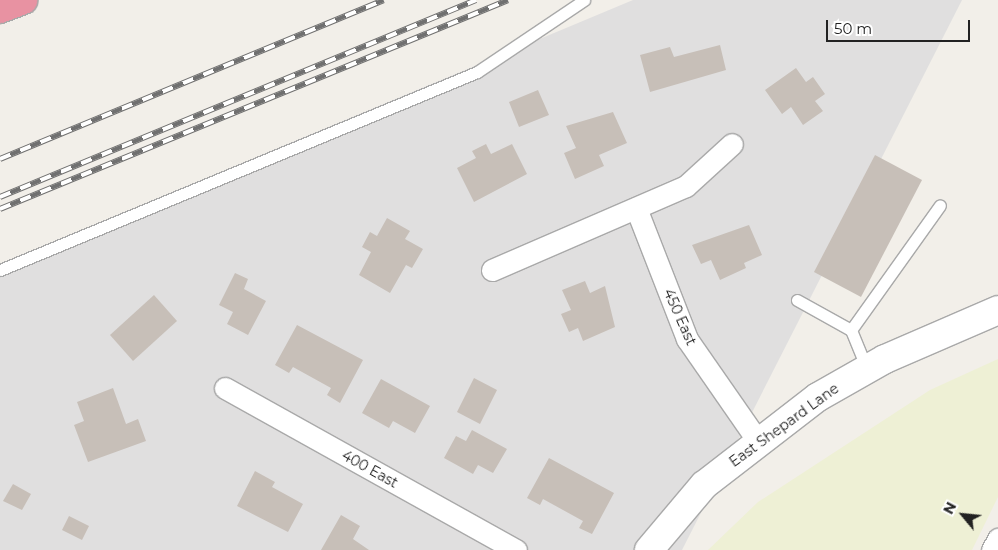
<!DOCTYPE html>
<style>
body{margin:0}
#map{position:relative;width:998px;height:550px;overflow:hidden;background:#f2efe9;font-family:Montserrat,sans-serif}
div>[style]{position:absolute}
.residential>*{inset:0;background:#e0dfdf}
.farmland>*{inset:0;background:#eef0d5}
.building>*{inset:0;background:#c7bfb8}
.roads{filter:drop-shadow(1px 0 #a9a9a9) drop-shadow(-1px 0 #a9a9a9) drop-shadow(0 1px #a9a9a9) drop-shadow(0 -1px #a9a9a9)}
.service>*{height:11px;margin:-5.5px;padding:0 5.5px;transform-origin:5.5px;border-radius:5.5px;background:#fff}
.minor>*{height:21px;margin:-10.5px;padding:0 10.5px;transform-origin:10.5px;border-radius:10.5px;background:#fff}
.tertiary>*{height:28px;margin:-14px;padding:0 14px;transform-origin:14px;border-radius:14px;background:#fff}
.motorway>*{height:28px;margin:-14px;padding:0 14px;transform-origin:14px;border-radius:14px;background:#e892a2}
.rail>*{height:5.5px;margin-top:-2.75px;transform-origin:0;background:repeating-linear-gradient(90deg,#fff 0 11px,#707070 0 22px);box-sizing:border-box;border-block:1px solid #707070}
span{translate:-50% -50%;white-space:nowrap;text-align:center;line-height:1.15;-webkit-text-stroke:4.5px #fff;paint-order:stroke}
.street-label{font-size:14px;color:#222}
.north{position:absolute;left:938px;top:490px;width:50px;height:50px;-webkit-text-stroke:4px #fff;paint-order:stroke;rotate:298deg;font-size:14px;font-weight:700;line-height:20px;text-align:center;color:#222}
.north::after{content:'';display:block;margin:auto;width:18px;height:22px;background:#222;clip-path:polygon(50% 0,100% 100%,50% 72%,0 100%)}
.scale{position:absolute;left:826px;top:20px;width:144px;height:22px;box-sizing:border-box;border:2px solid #222;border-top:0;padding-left:6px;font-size:15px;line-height:18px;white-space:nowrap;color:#222;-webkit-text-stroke:4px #fff;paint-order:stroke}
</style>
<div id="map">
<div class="residential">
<div style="clip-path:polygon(633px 0,962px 0,682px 550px,0 550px,0 264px)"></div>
</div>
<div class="farmland">
<div style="clip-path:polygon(998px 359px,998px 497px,972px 550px,708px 550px,758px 502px,930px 390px)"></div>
</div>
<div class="building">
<div style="clip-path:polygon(720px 45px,726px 70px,650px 92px,640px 55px,670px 47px,674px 57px)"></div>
<div style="clip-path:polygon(796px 68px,806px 82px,813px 77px,825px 94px,815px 101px,823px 111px,803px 125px,791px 107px,782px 114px,765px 90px)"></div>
<div style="clip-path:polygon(538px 90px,549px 115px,519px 127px,509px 102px)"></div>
<div style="clip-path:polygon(613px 112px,627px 143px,599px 155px,604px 166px,575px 179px,564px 153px,576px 148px,566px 126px)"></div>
<div style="clip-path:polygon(486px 144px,491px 154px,512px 144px,527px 174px,474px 202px,457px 168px,476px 158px,472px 151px)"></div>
<div style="clip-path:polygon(875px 155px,922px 180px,861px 297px,814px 272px)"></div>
<div style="clip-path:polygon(387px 218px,410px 231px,405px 239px,423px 249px,412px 268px,406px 265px,390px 293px,359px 275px,371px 252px,362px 247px,370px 232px,377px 236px)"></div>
<div style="clip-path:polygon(749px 225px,762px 255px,744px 263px,746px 268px,720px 280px,711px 260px,701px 264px,692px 245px)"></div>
<div style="clip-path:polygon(235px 273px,248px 279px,244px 289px,266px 301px,248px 335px,227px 324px,233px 312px,219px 305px)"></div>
<div style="clip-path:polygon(585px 281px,590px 293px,605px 286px,615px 327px,583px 341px,578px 328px,569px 332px,561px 314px,571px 310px,562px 290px)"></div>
<div style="clip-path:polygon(154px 295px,177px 321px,133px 361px,110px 335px)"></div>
<div style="clip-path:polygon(297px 325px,363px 360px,340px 403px,327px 395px,331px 388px,293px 367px,289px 373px,275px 365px)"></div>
<div style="clip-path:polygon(474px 378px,497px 390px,480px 424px,457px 412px)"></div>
<div style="clip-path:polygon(381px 379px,430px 406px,415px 433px,393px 421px,389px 428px,362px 413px)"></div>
<div style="clip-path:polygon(113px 388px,126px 424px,138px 419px,146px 441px,88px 462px,74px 425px,84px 421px,77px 402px)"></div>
<div style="clip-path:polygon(472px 430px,507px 449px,493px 473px,478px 465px,473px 474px,444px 458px,456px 436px,466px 441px)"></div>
<div style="clip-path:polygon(549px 458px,614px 493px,592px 534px,579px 528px,583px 521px,543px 499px,540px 505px,527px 498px)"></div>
<div style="clip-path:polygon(255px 471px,275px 482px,272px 487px,303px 504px,288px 532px,237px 506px)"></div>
<div style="clip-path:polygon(13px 484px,31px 494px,22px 510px,3px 501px)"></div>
<div style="clip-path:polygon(341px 515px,360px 526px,353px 539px,369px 550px,321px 550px)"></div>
<div style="clip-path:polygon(69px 516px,89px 526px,82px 540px,62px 530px)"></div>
</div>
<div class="roads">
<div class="service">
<div style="left:0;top:270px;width:516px;rotate:-22.54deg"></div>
<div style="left:477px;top:72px;width:129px;rotate:-33.9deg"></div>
<div style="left:797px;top:300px;width:62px;rotate:29.1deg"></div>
<div style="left:851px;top:330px;width:42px;rotate:67.7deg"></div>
<div style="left:851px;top:330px;width:153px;rotate:-54.5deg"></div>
</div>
<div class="minor">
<div style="left:636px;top:208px;width:141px;rotate:68.7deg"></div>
<div style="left:687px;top:339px;width:124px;rotate:55.2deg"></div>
<div style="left:492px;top:270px;width:211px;rotate:-23.4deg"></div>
<div style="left:686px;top:186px;width:62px;rotate:-42.4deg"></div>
<div style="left:225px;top:388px;width:333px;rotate:29.1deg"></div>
<div style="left:992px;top:550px;width:13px;rotate:-61deg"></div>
</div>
<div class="tertiary">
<div style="left:649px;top:550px;width:85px;rotate:-49.8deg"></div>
<div style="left:704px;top:485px;width:144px;rotate:-37.7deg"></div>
<div style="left:818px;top:397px;width:77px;rotate:-29.6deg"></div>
<div style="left:885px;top:359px;width:123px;rotate:-23.4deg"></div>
</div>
<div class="motorway">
<div style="left:0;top:9px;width:25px;rotate:-21deg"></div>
</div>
</div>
<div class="rail">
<div style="left:0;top:159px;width:415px;rotate:-22.5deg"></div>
<div style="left:0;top:197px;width:515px;rotate:-22.48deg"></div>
<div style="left:0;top:209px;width:549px;rotate:-22.36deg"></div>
</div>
<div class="street-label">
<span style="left:680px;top:317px;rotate:66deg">450 East</span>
<span style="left:784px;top:425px;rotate:-36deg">East Shepard Lane</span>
<span style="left:370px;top:469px;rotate:29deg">400 East</span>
</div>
<div class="north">N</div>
<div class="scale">50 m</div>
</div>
